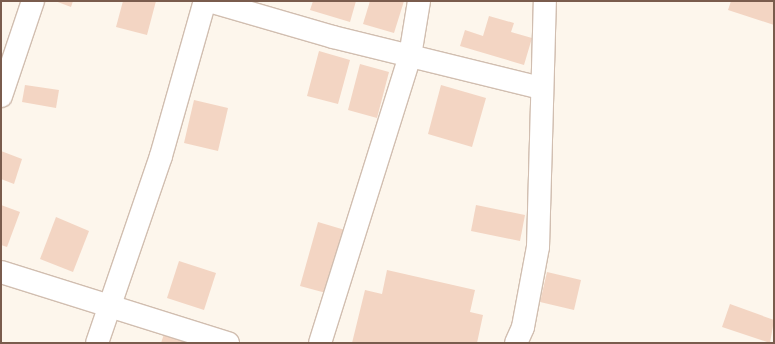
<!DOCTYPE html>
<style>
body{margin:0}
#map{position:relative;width:775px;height:344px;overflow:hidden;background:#fdf6ec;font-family:"Titillium Web",sans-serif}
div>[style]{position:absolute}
.building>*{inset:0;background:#f3d5c3}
.roads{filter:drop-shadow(1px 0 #d1beb0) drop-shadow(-1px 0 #d1beb0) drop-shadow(0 1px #d1beb0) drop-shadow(0 -1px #d1beb0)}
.minor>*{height:22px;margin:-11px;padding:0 11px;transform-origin:11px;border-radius:11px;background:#fff}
span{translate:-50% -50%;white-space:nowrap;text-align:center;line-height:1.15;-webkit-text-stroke:3px #fffaf3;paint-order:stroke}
.frame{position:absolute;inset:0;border:2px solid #7a5c4d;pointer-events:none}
</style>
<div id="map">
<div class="building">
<div style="clip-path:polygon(55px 1px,73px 1px,71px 7px)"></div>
<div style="clip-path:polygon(123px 1px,156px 1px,147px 35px,116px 27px)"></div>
<div style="clip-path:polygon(313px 1px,356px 1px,350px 22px,310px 10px)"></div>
<div style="clip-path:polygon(370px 1px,404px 1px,394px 33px,363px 24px)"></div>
<div style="clip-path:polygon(731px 1px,774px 1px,774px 25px,728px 10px)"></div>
<div style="clip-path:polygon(489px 16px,514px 23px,511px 32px,532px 38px,524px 65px,460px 46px,465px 30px,483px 36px)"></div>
<div style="clip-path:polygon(319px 51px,350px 60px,338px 104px,307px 96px)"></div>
<div style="clip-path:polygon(360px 64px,389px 72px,377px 118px,348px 110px)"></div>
<div style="clip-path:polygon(25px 85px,59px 90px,56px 108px,22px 102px)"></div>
<div style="clip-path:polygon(441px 85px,486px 98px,472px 147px,428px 134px)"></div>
<div style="clip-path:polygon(194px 100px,228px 108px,218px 151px,184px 143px)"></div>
<div style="clip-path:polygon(1px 151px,22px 159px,14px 184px,1px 179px)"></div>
<div style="clip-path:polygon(1px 205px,20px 212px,7px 247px,1px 245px)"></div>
<div style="clip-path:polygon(476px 205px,525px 215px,520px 241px,471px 231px)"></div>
<div style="clip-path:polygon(56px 217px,89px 231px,73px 272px,40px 259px)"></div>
<div style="clip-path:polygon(318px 222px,345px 230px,326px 293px,300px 286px)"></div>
<div style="clip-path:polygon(179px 261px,216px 273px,204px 310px,167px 298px)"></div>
<div style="clip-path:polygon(387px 270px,475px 290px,470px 312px,483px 315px,477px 343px,352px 343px,365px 290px,382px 294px)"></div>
<div style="clip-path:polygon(547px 272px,581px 280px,574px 310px,540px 302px)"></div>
<div style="clip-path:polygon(730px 304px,774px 320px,770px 343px,722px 327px)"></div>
<div style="clip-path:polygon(165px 331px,188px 339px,187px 343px,161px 343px)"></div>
</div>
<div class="roads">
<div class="minor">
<div style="left:209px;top:1px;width:129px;rotate:16.2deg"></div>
<div style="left:333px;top:37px;width:214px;rotate:13.8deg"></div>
<div style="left:1px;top:96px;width:100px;rotate:-71.4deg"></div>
<div style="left:1px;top:272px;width:238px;rotate:17.4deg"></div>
<div style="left:97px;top:343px;width:198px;rotate:-71.1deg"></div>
<div style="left:161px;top:156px;width:161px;rotate:-74.2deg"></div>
<div style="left:320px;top:343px;width:301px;rotate:-72.6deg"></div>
<div style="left:410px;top:56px;width:56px;rotate:-80.7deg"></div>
<div style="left:516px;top:343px;width:17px;rotate:-66deg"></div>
<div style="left:523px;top:327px;width:81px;rotate:-79.4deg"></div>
<div style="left:538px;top:247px;width:246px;rotate:-88.4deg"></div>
</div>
</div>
<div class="frame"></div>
</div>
